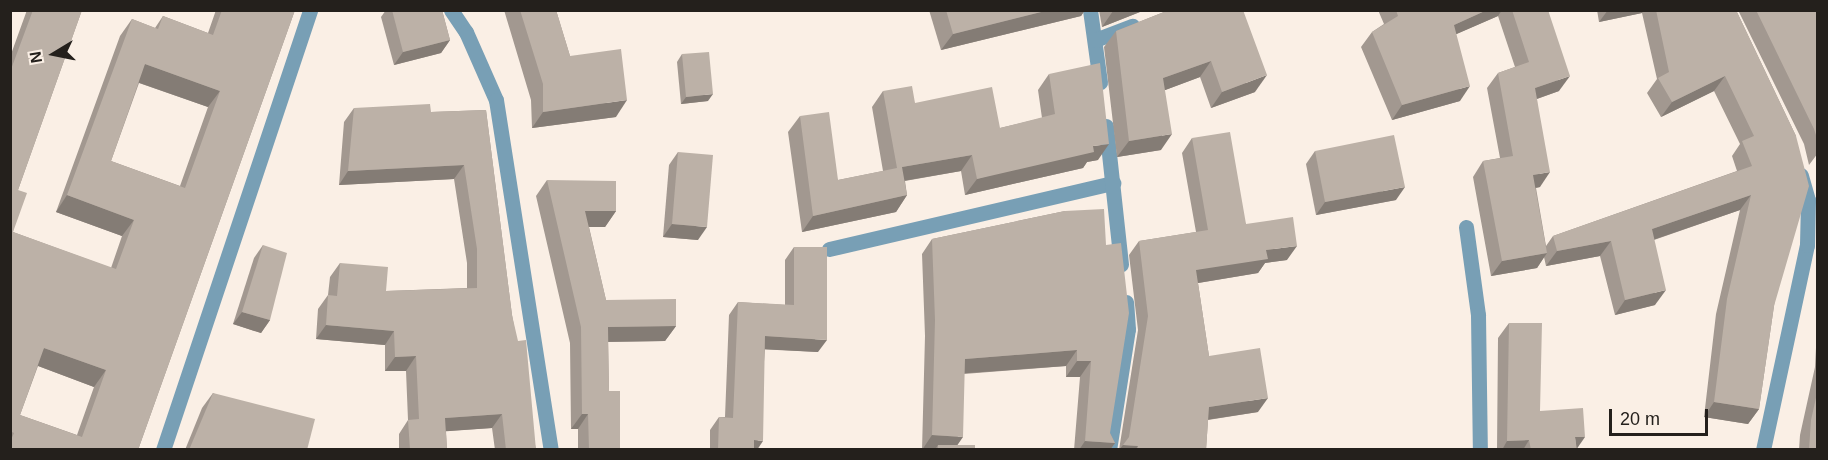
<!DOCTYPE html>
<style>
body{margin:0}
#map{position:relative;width:1828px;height:460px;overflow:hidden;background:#faefe5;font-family:Helvetica,sans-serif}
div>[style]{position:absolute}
.lane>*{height:15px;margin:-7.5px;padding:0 7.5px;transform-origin:7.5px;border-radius:7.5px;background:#789fb5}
.street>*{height:15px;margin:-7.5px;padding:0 7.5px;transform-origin:7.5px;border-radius:7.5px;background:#789fb5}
.wall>*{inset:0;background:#a29890}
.shaded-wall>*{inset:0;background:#847c75}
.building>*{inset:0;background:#bcb1a7}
span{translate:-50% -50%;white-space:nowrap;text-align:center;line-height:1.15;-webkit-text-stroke:6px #faefe5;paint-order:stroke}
.frame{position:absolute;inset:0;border:12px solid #24201c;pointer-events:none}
.north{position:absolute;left:24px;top:24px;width:60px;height:60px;-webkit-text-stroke:4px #faefe5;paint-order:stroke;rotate:260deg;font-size:16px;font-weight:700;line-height:24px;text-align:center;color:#24201c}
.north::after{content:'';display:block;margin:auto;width:21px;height:27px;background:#24201c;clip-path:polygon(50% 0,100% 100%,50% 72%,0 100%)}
.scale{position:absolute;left:1609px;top:409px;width:99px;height:27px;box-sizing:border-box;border:3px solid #24201c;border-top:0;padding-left:8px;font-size:18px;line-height:21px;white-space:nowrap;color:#24201c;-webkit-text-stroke:4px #faefe5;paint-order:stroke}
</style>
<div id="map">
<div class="lane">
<div style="left:829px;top:249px;width:292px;rotate:-13.1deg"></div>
<div style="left:163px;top:450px;width:464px;rotate:-71.5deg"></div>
</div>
<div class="street">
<div style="left:451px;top:10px;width:27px;rotate:56deg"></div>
<div style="left:466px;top:32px;width:74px;rotate:66.2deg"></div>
<div style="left:496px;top:100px;width:354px;rotate:81.1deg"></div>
<div style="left:1090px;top:10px;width:73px;rotate:82.1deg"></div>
<div style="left:1095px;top:40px;width:40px;rotate:-21deg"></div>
<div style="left:1106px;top:126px;width:139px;rotate:83.8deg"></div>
<div style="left:1466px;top:227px;width:89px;rotate:82.2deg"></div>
<div style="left:1478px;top:315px;width:135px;rotate:89.2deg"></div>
<div style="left:1109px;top:450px;width:122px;rotate:-81.1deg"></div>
<div style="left:1128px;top:329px;width:27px;rotate:-94deg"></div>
<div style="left:1763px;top:450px;width:210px;rotate:-77.9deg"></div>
<div style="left:1807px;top:245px;width:45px;rotate:-88.7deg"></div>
<div style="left:1808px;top:200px;width:26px;rotate:-106deg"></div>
</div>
<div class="wall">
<div style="clip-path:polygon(evenodd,27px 10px,82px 10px,18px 190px,13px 232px,111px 268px,122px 236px,56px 212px,120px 36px,132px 19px,155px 28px,163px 16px,208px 33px,216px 10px,295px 10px,138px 450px,10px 450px,10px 57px,27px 10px,139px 83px,208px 107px,180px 186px,111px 161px,139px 83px,27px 10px,38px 366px,94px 387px,77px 435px,20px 415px,38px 366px)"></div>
<div style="clip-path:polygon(386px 10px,442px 10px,450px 40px,441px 53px,394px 65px,381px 17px)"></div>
<div style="clip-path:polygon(504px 10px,556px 10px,570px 56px,616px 117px,532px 128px,531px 100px)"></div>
<div style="clip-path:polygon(929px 10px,1085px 10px,1081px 16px,941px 50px)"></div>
<div style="clip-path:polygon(1099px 10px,1145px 10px,1102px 27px)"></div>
<div style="clip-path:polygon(1169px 10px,1255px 92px,1211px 108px,1200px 77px,1165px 90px,1161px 150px,1117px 157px,1104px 47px,1116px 31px)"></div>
<div style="clip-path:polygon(1378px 10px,1548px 10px,1559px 91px,1537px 99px,1540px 187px,1536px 188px,1546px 246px,1553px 236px,1737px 171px,1732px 156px,1740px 144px,1714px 91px,1661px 117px,1647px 93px,1657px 79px,1642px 13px,1599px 22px,1597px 10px,1736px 10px,1796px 136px,1774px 306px,1759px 409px,1748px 424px,1704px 417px,1716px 314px,1740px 210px,1654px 240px,1655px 305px,1615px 315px,1600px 256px,1546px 266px,1544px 257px,1537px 268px,1491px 276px,1473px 177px,1483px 161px,1500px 158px,1487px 88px,1498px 73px,1515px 67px,1498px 16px,1456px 34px,1460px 101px,1392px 120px,1361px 47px,1372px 32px,1384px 24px)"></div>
<div style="clip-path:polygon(1738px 10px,1815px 10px,1818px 18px,1818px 153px,1809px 165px,1804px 144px)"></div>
<div style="clip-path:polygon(682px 54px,708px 101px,681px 104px,677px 62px)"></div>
<div style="clip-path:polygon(1049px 74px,1098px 160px,1087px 162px,1083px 168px,965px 195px,961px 171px,905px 181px,907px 195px,896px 212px,802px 232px,788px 132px,800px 116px,838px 180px,883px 171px,872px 107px,883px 91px,915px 103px,1000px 128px,1042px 118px,1038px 90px)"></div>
<div style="clip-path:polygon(354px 108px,431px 112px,486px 110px,512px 315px,536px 450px,495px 450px,492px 428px,446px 431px,447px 450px,399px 450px,399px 434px,408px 420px,406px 371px,385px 371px,385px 345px,316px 339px,318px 309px,328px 295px,330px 277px,340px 263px,386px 291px,467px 288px,467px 263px,454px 179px,339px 185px,344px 122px)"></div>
<div style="clip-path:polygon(1192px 138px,1246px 224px,1287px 260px,1265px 263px,1258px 273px,1198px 283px,1209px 356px,1258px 412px,1208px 420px,1206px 450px,1119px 450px,1138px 330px,1129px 255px,1139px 241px,1196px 232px,1182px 153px)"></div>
<div style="clip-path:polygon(1315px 151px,1396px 200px,1316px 215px,1306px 164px)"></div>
<div style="clip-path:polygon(678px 152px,698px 240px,663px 237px,669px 165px)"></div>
<div style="clip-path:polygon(547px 180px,616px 211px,605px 227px,589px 227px,606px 300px,676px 326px,665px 341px,608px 342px,609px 391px,620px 450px,578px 450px,578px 429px,571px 429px,570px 343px,536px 196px)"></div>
<div style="clip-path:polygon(1065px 211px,1110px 433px,1115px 443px,1110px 450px,1074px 450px,1080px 377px,1066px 377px,1066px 366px,964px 374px,957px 445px,975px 450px,922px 450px,925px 336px,922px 254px,932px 239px)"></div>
<div style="clip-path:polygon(263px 245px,270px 320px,261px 333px,233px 324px,254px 258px)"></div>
<div style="clip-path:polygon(794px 247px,818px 352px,765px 349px,757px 450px,710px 450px,710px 430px,719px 417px,725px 417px,729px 315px,738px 302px,785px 305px,785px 260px)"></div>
<div style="clip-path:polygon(1818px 309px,1818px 450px,1799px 450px,1800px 435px,1815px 367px)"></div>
<div style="clip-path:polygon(1509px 323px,1540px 411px,1577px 448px,1577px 450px,1497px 450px,1498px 338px)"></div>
<div style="clip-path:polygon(213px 393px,307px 450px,185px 450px,202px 408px)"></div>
</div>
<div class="shaded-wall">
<div style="clip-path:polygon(1049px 10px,1085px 10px,1081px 16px,941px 50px,953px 34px)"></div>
<div style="clip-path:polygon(1145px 10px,1102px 27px,1113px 11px)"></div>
<div style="clip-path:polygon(1487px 10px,1502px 10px,1498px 16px,1443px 40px,1454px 25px)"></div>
<div style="clip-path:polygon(1608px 10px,1644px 10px,1642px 13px,1599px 22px)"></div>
<div style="clip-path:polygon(450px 40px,441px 53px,394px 65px,403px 52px)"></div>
<div style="clip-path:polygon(1211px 61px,1200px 77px,1152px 95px,1163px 78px)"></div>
<div style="clip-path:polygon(145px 64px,220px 91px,208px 107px,134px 81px)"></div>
<div style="clip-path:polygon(1267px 75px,1255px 92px,1211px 108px,1222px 92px)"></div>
<div style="clip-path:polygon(1570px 76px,1559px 91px,1525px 103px,1535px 88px)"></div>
<div style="clip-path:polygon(1725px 76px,1714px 91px,1661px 117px,1672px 102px)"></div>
<div style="clip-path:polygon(1470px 86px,1460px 101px,1392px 120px,1402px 105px)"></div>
<div style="clip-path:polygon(713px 94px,708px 101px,681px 104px,686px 97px)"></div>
<div style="clip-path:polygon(627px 100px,616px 117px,532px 128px,543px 112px)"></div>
<div style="clip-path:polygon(1172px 134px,1161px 150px,1117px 157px,1129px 141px)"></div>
<div style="clip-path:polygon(1109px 144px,1098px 160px,1087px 162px,1083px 168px,965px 195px,977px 179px,1093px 146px)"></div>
<div style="clip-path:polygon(972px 155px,961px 171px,891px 183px,902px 167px)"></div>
<div style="clip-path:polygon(464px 165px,454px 179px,339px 185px,348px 171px)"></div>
<div style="clip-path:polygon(1550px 172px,1540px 187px,1523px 190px,1533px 175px)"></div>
<div style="clip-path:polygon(1405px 187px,1396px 200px,1316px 215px,1325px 202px)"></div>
<div style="clip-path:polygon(67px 195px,134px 220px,122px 236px,56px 212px)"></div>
<div style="clip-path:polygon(907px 195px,896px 212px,802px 232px,813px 216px)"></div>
<div style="clip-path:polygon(1751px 195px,1740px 210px,1641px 244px,1652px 229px)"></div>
<div style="clip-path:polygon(585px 211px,616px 211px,605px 227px,574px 227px)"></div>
<div style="clip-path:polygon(672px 224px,707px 227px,698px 240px,663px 237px)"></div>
<div style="clip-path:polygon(1611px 241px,1600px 256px,1546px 266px,1557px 251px)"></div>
<div style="clip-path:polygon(1297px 246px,1287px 260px,1265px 263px,1258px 273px,1186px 285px,1196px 270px,1266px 250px)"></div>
<div style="clip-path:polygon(1547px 253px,1537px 268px,1491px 276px,1502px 261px)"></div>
<div style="clip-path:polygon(1666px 290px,1655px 305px,1615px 315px,1625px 300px)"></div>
<div style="clip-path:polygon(242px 312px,270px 320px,261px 333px,233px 324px)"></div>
<div style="clip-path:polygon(326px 325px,394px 331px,385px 345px,316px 339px)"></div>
<div style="clip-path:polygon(676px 326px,665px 341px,597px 342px,608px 327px)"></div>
<div style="clip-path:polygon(765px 336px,827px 340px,818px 352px,756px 349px)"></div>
<div style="clip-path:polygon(44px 348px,106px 370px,94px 387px,33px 364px)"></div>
<div style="clip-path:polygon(1077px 350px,1066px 366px,954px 374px,965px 359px)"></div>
<div style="clip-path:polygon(416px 356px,406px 371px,385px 371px,395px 357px)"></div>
<div style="clip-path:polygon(1077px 361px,1091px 361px,1080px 377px,1066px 377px)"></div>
<div style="clip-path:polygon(1268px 398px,1258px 412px,1199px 421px,1209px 407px)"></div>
<div style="clip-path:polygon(1714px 402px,1759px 409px,1748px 424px,1704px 417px)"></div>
<div style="clip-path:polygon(502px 414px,492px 428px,436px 432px,445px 418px)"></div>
<div style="clip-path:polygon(582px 414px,588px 414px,578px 429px,571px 429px)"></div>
<div style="clip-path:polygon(932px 435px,963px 437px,954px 450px,938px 445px,935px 450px,922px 450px)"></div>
<div style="clip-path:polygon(1575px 437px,1585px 437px,1576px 450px)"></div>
<div style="clip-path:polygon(754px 440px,763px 441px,757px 450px,747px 450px)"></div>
<div style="clip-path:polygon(1529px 440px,1523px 450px,1502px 450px,1507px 441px)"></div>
<div style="clip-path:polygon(1085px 441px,1115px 443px,1110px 450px,1079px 450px)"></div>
<div style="clip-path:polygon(1123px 445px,1138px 446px,1135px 450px,1119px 450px)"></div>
</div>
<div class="building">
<div style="clip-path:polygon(evenodd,33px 10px,82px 10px,18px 190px,27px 193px,13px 232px,116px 269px,134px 220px,67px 195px,132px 19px,158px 29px,163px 16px,213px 35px,222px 10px,295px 10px,138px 450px,10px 450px,10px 442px,14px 433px,10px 431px,10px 72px,33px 10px,145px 64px,220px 91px,185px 188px,111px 161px,145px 64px,33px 10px,44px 348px,106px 370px,82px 437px,20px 415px,44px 348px)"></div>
<div style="clip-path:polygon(392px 10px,442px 10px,450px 40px,403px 52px)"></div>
<div style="clip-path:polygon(520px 10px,556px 10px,570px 56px,621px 49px,627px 100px,543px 112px,543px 84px)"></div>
<div style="clip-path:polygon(946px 10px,1049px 10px,953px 34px)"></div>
<div style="clip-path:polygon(1169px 10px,1243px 10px,1267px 75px,1222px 92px,1211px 61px,1163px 78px,1172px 134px,1129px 141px,1116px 31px)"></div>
<div style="clip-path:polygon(1396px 10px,1487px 10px,1454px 25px,1470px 86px,1402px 105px,1372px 32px,1398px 16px)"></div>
<div style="clip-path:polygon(1512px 10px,1548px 10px,1570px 76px,1535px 88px,1550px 172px,1533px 175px,1547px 253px,1502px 261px,1483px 161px,1513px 156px,1498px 73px,1529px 62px)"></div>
<div style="clip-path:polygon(1656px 10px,1736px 10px,1796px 136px,1809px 186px,1774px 306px,1759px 409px,1714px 402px,1727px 299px,1751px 195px,1652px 229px,1666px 290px,1625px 300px,1611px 241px,1557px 251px,1553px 236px,1752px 166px,1742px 141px,1754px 136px,1725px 76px,1672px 102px,1658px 78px,1669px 72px)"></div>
<div style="clip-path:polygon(1756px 10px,1815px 10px,1818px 18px,1818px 141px,1814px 129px)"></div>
<div style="clip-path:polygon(709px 52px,713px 94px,686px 97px,682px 54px)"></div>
<div style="clip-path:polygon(1100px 63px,1109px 144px,1093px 146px,1094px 152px,977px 179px,972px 155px,902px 167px,907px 195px,813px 216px,800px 116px,829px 112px,838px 180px,897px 168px,883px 91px,912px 86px,915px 103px,992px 87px,1000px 128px,1055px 114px,1049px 74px)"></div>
<div style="clip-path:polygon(430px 104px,431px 112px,486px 110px,512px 315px,518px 341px,526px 340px,536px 450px,506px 450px,502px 414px,445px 418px,447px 450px,410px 450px,408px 420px,419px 419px,416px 356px,395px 357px,394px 331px,326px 325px,328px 295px,337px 296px,340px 263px,388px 267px,386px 291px,477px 288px,477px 249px,464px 165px,348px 171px,354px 108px)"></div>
<div style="clip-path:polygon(1230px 132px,1246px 224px,1293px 217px,1297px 246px,1266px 250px,1268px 259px,1196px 270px,1209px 356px,1260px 348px,1268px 398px,1209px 407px,1206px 450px,1137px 450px,1138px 446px,1123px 445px,1129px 437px,1148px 316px,1139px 241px,1208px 230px,1192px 138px)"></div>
<div style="clip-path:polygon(1394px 135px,1405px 187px,1325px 202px,1315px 151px)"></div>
<div style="clip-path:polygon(678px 152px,713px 155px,707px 227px,672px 224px)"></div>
<div style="clip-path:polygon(547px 180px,616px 181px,616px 211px,585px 211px,606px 300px,676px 299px,676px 326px,608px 327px,609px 391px,620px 391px,620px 450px,589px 450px,588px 414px,582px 414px,581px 327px)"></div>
<div style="clip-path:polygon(1104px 209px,1106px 245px,1121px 243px,1129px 313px,1110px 433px,1115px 443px,1085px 441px,1091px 361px,1077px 361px,1077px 350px,965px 359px,963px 437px,932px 435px,935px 320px,932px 239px,1065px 211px)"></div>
<div style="clip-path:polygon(263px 245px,287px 253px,270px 320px,242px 312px)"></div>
<div style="clip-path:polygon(794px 247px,827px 247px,827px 340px,765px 336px,763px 441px,754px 440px,754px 450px,718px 450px,719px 417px,733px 418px,738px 302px,794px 305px)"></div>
<div style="clip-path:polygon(1509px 323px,1542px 323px,1540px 411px,1583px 408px,1585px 437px,1575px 437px,1577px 450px,1531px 450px,1529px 440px,1507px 441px)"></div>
<div style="clip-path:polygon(1818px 389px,1818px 450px,1809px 450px,1811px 420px)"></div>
<div style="clip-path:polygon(213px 393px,315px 419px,307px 450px,189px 450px)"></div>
<div style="clip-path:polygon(938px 445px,975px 445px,975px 450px,938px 450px)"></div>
</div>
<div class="frame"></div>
<div class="north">N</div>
<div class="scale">20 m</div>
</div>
